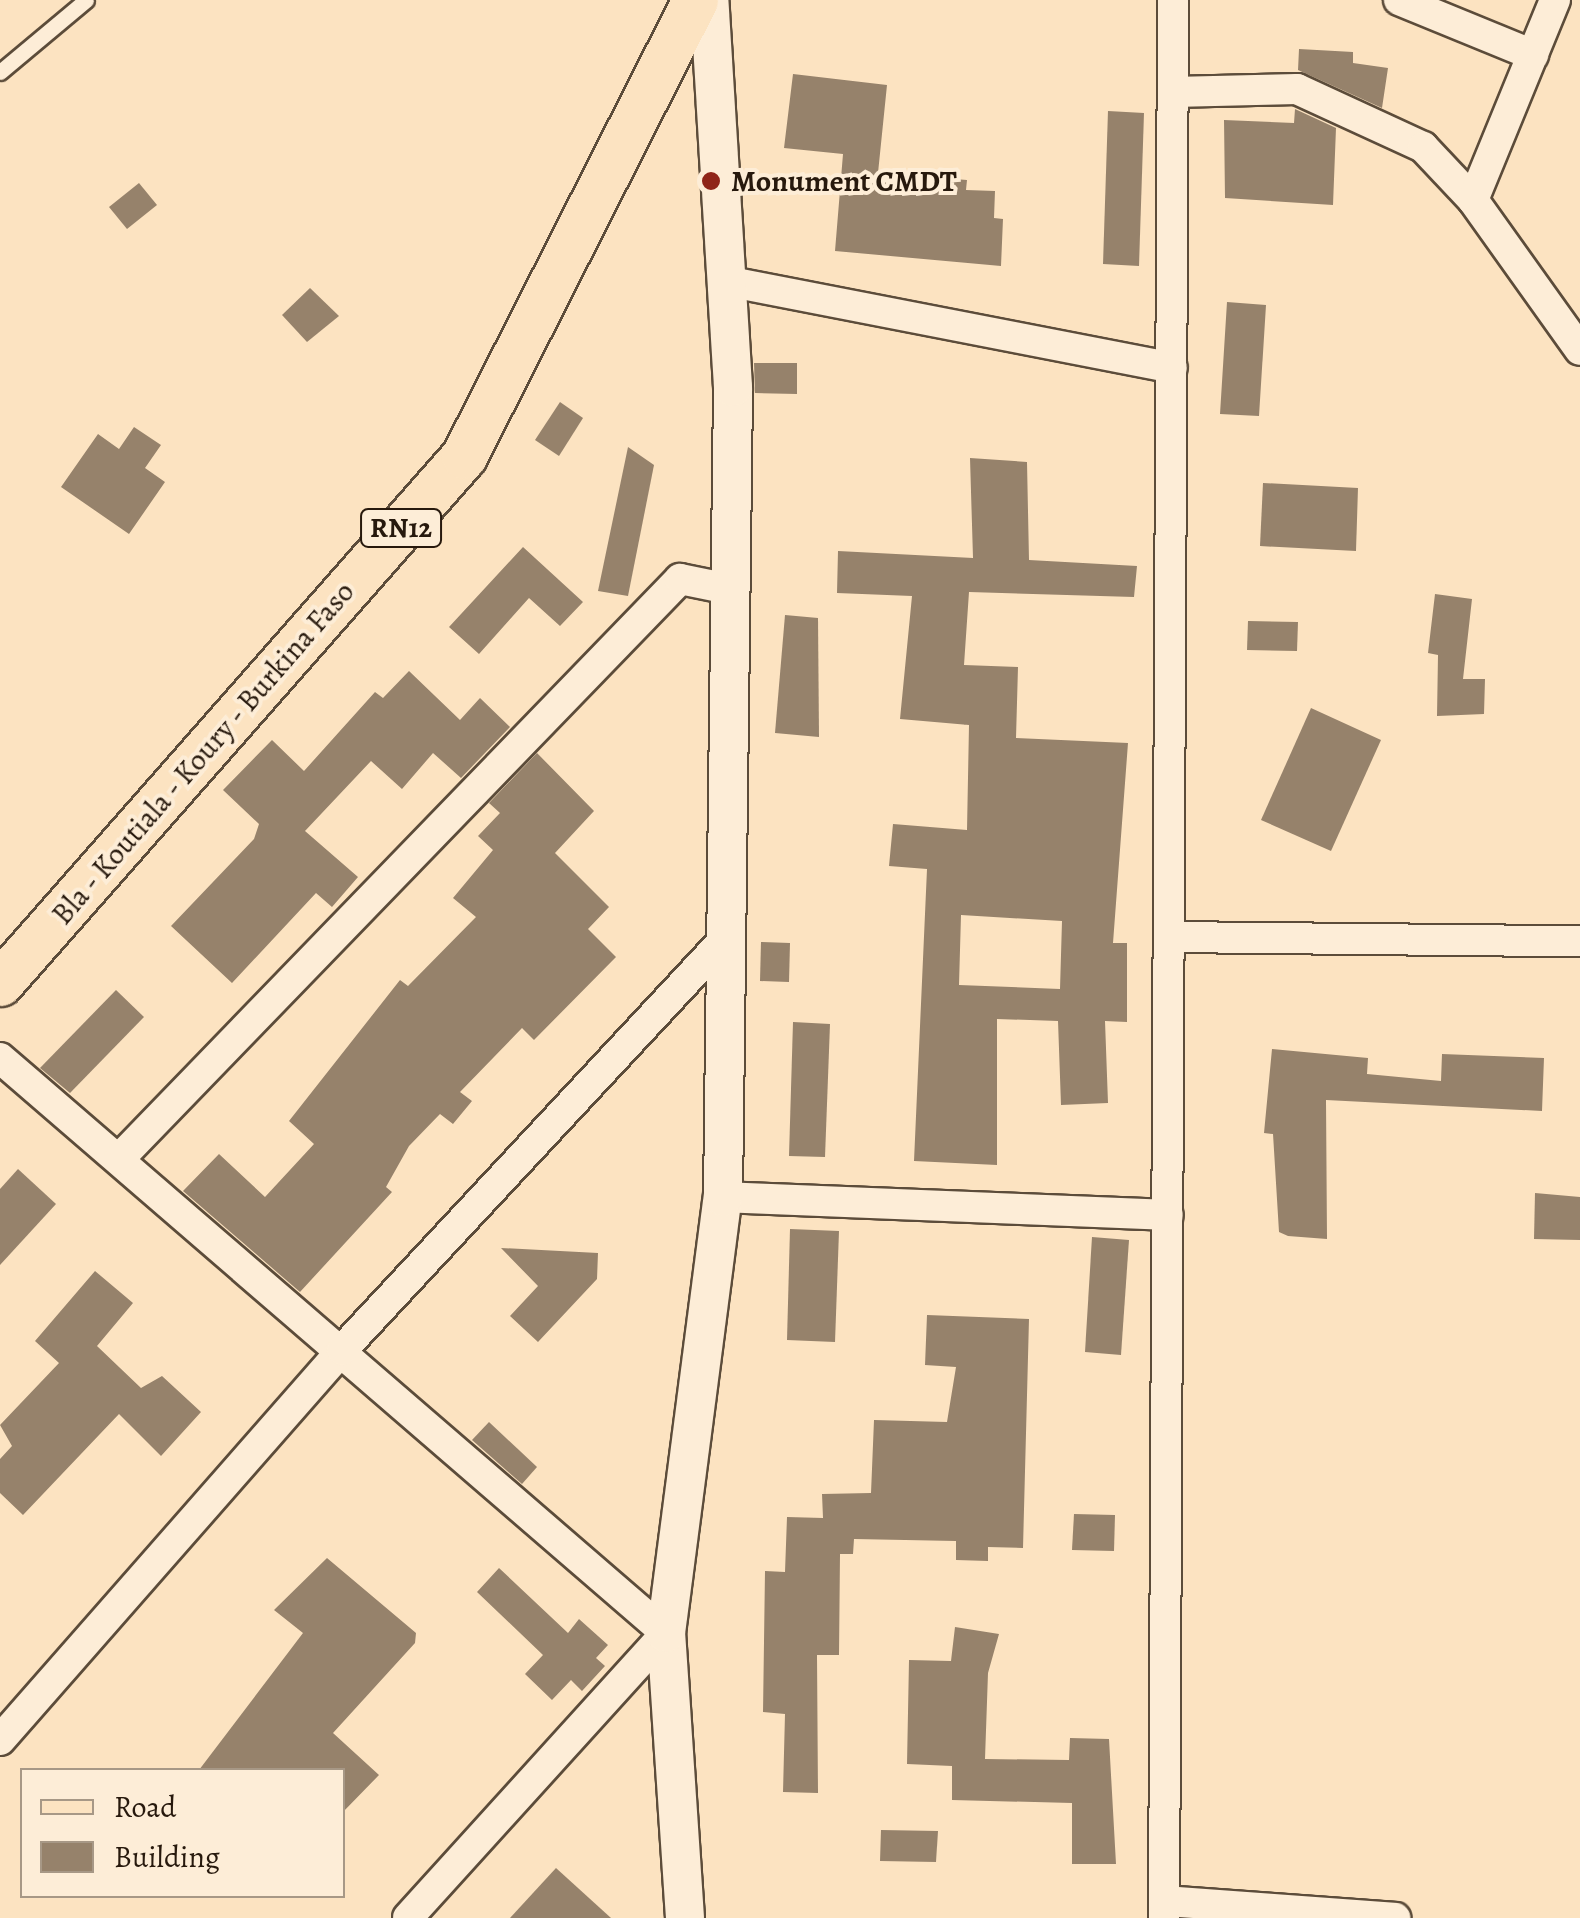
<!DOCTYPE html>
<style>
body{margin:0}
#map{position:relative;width:1580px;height:1918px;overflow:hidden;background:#fce3c1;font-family:Alegreya,serif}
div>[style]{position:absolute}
.building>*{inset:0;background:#96826b}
.roads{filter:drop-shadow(2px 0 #5c4c3a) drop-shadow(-2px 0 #5c4c3a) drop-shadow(0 2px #5c4c3a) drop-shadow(0 -2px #5c4c3a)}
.service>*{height:15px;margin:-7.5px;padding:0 7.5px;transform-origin:7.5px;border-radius:7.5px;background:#fdedd7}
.minor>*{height:30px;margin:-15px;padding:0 15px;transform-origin:15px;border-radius:15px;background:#fdedd7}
.tertiary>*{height:38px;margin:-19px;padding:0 19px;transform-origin:19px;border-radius:19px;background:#fdedd7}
.primary>*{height:45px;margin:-22.5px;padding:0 22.5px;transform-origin:22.5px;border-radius:22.5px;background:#fce3c1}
.dots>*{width:28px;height:28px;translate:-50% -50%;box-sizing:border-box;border:5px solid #fdedd7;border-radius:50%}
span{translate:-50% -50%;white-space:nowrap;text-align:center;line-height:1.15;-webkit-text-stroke:8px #fdedd7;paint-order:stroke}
.shield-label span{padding:2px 8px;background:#fdedd7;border:2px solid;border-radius:8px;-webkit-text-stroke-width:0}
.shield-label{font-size:28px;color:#27190d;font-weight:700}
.poi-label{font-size:30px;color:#27190d;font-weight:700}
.left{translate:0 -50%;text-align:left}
.street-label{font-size:30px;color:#27190d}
.legend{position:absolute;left:20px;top:1768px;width:325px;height:130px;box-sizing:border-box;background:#fdedd7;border:2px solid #a79886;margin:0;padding:12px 18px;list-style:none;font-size:30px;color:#27190d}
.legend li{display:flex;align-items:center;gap:20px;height:50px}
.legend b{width:50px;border:2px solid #a79886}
</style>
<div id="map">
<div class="building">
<div style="clip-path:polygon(1299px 49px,1353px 52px,1353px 63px,1388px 68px,1382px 108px,1298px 70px)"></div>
<div style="clip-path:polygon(793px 74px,887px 85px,878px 173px,967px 180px,966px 190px,995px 191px,994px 218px,1003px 219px,1001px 266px,835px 251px,843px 154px,784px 148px)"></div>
<div style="clip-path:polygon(1295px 109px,1336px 128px,1333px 205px,1225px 198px,1224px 120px,1294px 123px)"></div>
<div style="clip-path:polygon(1108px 111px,1144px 113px,1139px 266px,1103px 264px)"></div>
<div style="clip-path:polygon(139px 183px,157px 205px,127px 229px,109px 207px)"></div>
<div style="clip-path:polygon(310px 288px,339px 316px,307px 342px,282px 315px)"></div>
<div style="clip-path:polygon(1227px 302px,1266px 305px,1259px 416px,1220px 414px)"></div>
<div style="clip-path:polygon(754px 363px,797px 363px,797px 394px,755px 393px)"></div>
<div style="clip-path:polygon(560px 402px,583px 418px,559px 456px,535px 440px)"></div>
<div style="clip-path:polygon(134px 427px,161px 445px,145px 468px,165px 482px,129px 534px,61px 487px,98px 434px,119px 449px)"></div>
<div style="clip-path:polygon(628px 447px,654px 465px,628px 596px,598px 591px)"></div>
<div style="clip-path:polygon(evenodd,970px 458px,1027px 462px,1029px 560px,1137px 566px,1134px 597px,969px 592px,964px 665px,1018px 667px,1016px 738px,1128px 743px,1113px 943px,1127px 943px,1127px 1022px,1105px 1021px,1108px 1103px,1061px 1105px,1058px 1021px,997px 1019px,997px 1165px,914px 1161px,927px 869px,889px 866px,893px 824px,967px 830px,969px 725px,900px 719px,912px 596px,837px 593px,838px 551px,973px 558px,970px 458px,961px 915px,1062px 921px,1060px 989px,959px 985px,961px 915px)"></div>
<div style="clip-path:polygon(1263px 483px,1358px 488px,1356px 551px,1260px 546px)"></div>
<div style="clip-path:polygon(523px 547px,583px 602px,560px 626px,529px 598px,479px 654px,449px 627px)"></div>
<div style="clip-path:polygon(1435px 594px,1472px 599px,1463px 679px,1485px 679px,1484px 714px,1437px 716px,1438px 655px,1428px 653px)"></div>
<div style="clip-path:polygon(785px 615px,818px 618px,819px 737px,775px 733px)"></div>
<div style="clip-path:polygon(1248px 621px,1298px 622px,1297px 651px,1247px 650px)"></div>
<div style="clip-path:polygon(409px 671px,460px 720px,480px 698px,510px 727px,461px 778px,433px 753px,402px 789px,371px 761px,305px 831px,358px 877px,332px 907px,316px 893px,232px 983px,171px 926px,254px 839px,259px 824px,223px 790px,272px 740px,304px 771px,375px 692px,383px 698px)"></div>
<div style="clip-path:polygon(1311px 708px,1381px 740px,1331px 851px,1261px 820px)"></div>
<div style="clip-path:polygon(537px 753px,594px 811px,555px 853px,609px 907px,588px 929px,616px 957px,534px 1040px,522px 1028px,460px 1092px,472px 1101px,453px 1124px,440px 1114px,409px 1146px,386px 1187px,392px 1192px,300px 1292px,183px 1191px,219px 1154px,265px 1197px,314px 1144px,289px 1121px,400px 980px,408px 986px,476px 917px,453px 898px,493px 850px,478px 836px,500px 813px,489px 803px)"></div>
<div style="clip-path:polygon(761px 942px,790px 943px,789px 982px,760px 981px)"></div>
<div style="clip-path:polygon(116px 990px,144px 1017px,70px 1093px,40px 1068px)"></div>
<div style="clip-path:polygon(793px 1022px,830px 1024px,825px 1157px,789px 1156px)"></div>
<div style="clip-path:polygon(1272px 1049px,1368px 1058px,1367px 1074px,1441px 1081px,1442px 1054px,1544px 1058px,1542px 1111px,1326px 1100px,1327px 1239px,1288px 1236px,1279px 1232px,1273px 1134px,1264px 1133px)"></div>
<div style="clip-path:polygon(18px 1169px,56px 1204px,0 1265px,0 1189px)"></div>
<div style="clip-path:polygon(1535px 1193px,1580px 1197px,1580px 1240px,1534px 1239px)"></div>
<div style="clip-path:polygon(790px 1229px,839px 1231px,835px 1342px,787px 1340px)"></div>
<div style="clip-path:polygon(1092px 1237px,1129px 1240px,1121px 1355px,1085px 1352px)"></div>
<div style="clip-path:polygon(501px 1248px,598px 1253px,597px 1279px,538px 1342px,510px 1316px,538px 1286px)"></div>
<div style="clip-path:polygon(95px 1271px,133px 1303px,97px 1346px,141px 1388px,162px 1376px,201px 1412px,161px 1456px,119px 1414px,23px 1515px,0 1493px,0 1459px,12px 1446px,0 1425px,59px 1363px,35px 1341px)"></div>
<div style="clip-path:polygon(927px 1315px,1029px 1319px,1023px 1548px,988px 1547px,988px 1561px,956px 1560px,956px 1541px,854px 1539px,853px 1554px,840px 1554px,839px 1655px,817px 1655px,818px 1793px,783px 1792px,785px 1714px,763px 1712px,765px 1571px,785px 1572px,787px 1517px,823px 1518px,822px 1494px,871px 1493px,874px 1420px,947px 1422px,956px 1367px,925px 1365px)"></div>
<div style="clip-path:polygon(489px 1422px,537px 1467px,522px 1484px,472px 1440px)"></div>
<div style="clip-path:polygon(1074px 1514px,1115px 1515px,1114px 1551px,1072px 1550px)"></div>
<div style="clip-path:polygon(327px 1558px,416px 1633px,415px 1643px,333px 1733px,379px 1775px,342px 1813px,342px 1770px,199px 1770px,303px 1633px,274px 1610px)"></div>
<div style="clip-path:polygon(499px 1568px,568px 1633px,579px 1619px,608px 1645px,596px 1658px,605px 1666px,582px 1691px,571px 1680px,552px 1700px,525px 1674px,543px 1655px,477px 1592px)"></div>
<div style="clip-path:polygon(955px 1627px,999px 1634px,988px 1673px,985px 1759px,1069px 1760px,1070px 1738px,1109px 1739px,1116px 1864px,1072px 1864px,1072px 1803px,952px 1800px,952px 1766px,907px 1764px,909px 1660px,951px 1661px)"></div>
<div style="clip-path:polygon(881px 1830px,938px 1831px,936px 1862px,880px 1861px)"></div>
<div style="clip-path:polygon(556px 1868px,611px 1918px,510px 1918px)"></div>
</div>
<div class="roads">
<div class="service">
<div style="left:0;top:72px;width:112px;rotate:-39.9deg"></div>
</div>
<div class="minor">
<div style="left:1399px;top:0;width:145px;rotate:22.3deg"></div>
<div style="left:1173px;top:92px;width:124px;rotate:-1.4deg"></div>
<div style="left:1297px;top:89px;width:139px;rotate:24.7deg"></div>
<div style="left:1423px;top:147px;width:73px;rotate:46.7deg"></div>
<div style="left:1473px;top:200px;width:184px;rotate:54.5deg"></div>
<div style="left:1473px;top:200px;width:216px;rotate:-67.7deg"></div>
<div style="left:731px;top:282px;width:449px;rotate:11deg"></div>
<div style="left:1169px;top:937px;width:411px;rotate:0.6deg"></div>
<div style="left:0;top:1058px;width:880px;rotate:40.81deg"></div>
<div style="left:666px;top:1633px;width:384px;rotate:132.2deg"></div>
<div style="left:119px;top:1159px;width:807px;rotate:-45.95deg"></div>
<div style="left:680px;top:579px;width:50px;rotate:11.5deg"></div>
<div style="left:723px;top:1197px;width:445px;rotate:2.3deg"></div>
<div style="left:0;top:1740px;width:519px;rotate:-48.75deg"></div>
<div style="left:342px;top:1350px;width:560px;rotate:-47.02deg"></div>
<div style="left:1165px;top:1901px;width:231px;rotate:4.2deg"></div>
<div style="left:1164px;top:1918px;width:1918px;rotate:-89.73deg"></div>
</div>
<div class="tertiary">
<div style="left:685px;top:1918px;width:286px;rotate:-93.8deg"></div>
<div style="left:666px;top:1633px;width:440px;rotate:-82.6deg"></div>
<div style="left:723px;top:1197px;width:810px;rotate:-89.29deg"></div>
<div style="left:733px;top:387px;width:388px;rotate:-93.5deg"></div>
</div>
<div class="primary">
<div style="left:0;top:983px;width:702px;rotate:-48.64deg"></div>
<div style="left:464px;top:456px;width:511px;rotate:-63.13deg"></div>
</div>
</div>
<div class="dots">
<div style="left:711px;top:181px;background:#8f2418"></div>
</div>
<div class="shield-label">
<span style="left:401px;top:528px">RN12</span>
</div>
<div class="poi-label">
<span class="left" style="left:731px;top:181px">Monument CMDT</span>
</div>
<div class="street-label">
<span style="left:203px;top:753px;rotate:-49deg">Bla - Koutiala - Koury - Burkina Faso</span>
</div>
<ul class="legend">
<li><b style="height:12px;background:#fce3c1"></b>Road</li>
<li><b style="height:28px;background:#96826b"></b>Building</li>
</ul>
</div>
